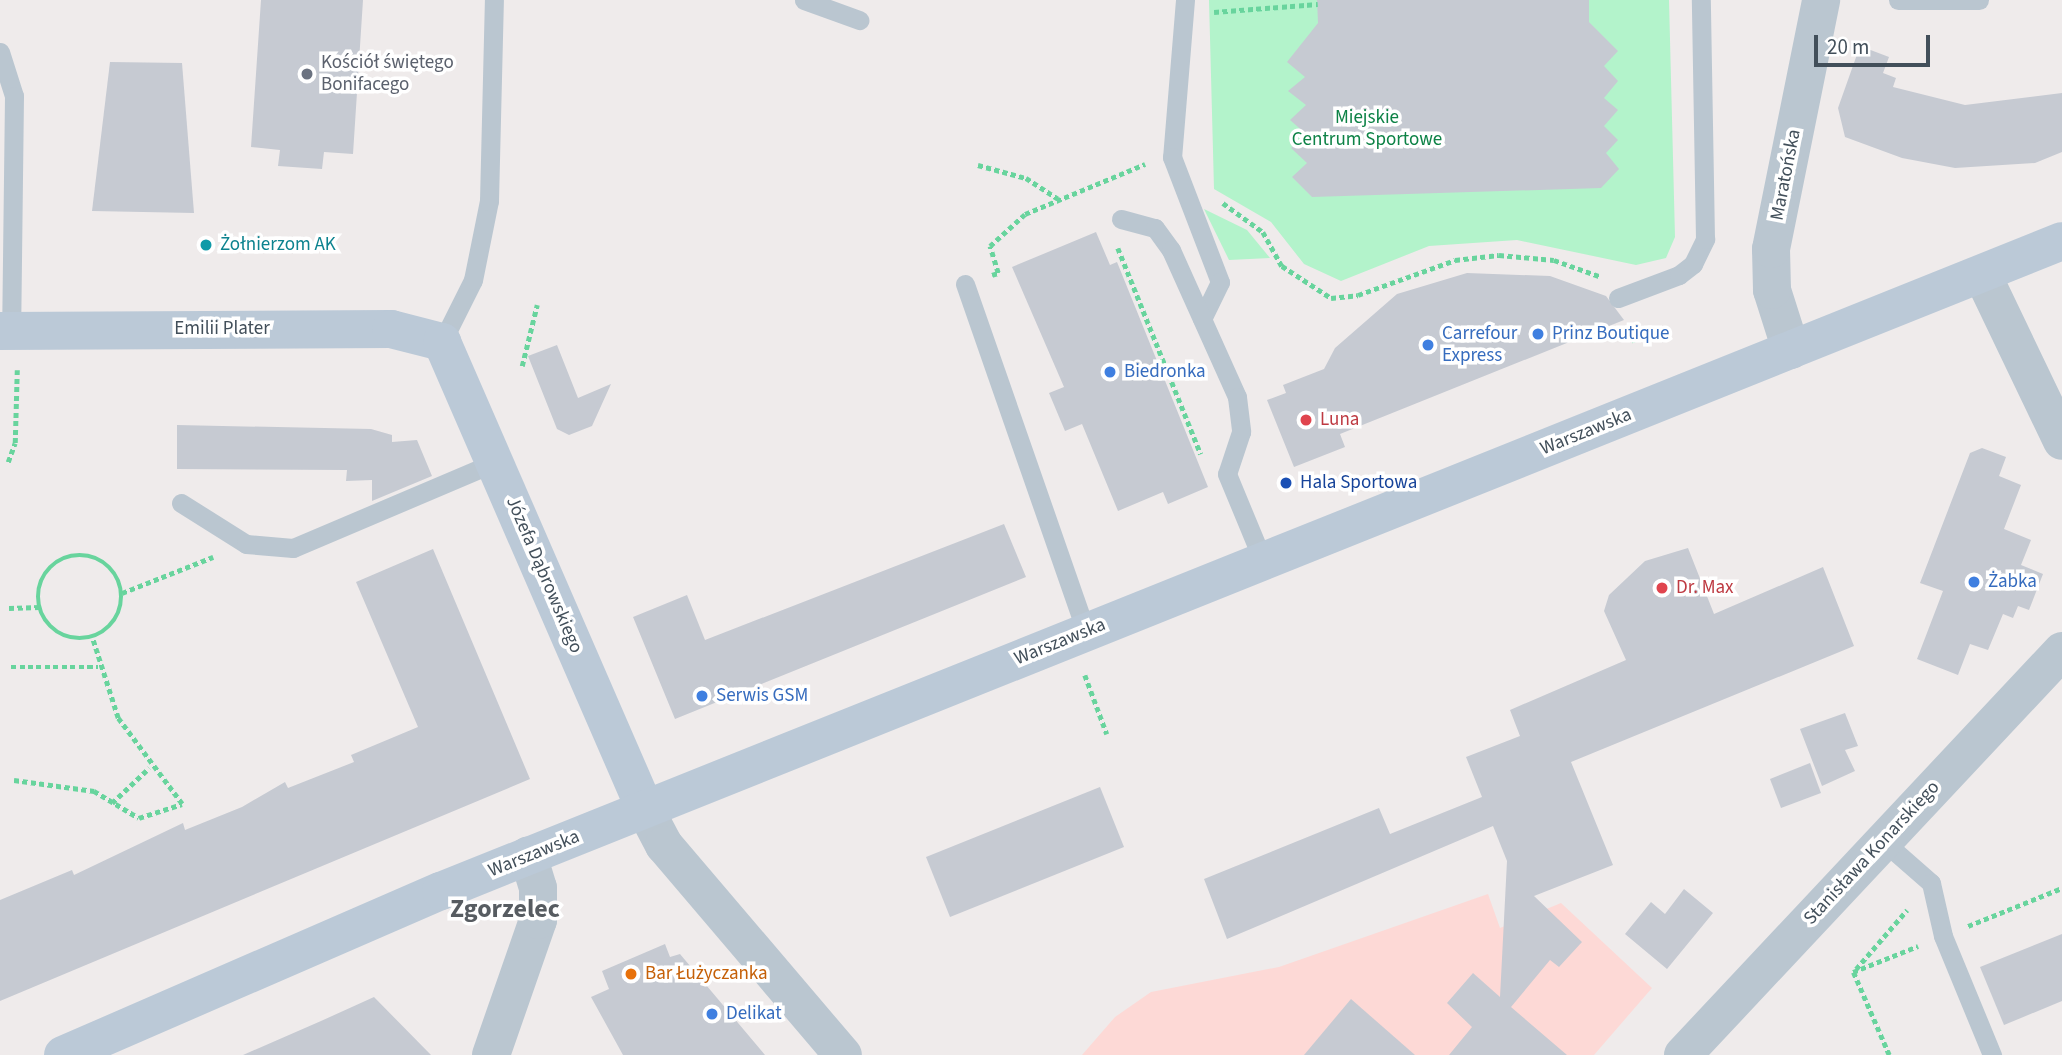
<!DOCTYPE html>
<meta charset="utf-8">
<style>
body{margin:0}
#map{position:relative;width:2062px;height:1055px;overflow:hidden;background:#efebeb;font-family:"Source Sans 3",sans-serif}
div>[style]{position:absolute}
.medical>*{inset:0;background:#fdd9d6}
.green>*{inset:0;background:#b3f3cb}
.building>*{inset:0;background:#c6cad2}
.path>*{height:4.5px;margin-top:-2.25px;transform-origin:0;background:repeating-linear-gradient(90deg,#68d49d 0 5px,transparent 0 8.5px)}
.path>.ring{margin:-2.25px;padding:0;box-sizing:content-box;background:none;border:4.5px solid #68d49d;border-radius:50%}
.service>*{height:19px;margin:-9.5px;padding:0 9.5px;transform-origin:9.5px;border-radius:9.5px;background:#bac6d0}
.minor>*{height:38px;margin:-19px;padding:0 19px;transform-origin:19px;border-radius:19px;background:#bac6d0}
.tertiary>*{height:38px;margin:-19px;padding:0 19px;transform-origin:19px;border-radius:19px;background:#bac6d0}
.secondary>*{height:38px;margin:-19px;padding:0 19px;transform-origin:19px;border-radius:19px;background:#bbc9d7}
.dots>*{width:19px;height:19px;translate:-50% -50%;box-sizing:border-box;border:4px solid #fff;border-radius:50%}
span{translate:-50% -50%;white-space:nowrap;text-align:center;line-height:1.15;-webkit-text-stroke:7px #fff;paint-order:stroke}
.worship-label{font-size:19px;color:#5b616d}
.left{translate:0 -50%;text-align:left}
.park-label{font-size:19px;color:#0d8246}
.street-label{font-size:19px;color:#424f5a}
.culture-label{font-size:19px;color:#0d838f}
.shop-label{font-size:19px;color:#366cbe}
.health-label{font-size:19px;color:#be3a42}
.transit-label{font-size:19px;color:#164399}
.food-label{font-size:19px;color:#c56008}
.district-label{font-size:26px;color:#575c61;font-weight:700}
.scale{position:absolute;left:1814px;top:35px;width:116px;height:32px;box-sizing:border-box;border:4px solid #424f5a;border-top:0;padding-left:9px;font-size:21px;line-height:24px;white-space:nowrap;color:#424f5a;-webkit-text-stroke:5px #fff;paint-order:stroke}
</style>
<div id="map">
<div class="medical">
<div style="clip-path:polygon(1488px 894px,1500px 928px,1561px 903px,1652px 988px,1594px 1055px,1082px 1055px,1115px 1017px,1151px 992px,1279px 967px)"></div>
</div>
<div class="green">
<div style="clip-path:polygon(1209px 0,1669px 0,1675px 237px,1666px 258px,1636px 265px,1517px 240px,1429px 246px,1341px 281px,1304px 264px,1271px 222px,1214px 189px)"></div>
<div style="clip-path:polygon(1204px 209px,1247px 230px,1270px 258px,1229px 260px)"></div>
</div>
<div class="building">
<div style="clip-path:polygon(261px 0,363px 0,353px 154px,324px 152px,322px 169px,278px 166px,280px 150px,251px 147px)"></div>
<div style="clip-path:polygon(1317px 0,1589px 0,1589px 22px,1618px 51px,1604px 66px,1618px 81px,1604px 98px,1618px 110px,1604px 126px,1618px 140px,1606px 153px,1619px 169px,1601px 188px,1312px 197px,1292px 177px,1307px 163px,1291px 148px,1306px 134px,1290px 120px,1306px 105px,1288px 91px,1305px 77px,1287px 62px,1318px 23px)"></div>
<div style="clip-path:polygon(1860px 46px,1889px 57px,1883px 73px,1896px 78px,1893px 87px,1965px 105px,2062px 93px,2062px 152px,2035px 163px,1955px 168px,1902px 158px,1845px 137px,1838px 108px)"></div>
<div style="clip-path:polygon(110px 62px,182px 63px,194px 213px,92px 211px)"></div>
<div style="clip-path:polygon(1096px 232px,1110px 265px,1117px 262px,1208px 487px,1168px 504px,1163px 492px,1118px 511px,1082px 424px,1065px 431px,1049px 393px,1064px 387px,1012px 267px)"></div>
<div style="clip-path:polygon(1467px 273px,1550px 276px,1606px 296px,1624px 320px,1340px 434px,1345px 447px,1294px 467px,1267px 400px,1286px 393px,1283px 385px,1324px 369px,1335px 348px,1397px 294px)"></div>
<div style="clip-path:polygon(557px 345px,578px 398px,611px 384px,592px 426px,569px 435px,557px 429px,528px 356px)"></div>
<div style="clip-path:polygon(177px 425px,371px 429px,392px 435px,392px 442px,417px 440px,432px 476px,372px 501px,372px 480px,346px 481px,347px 470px,177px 469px)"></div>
<div style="clip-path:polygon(1982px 448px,2006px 457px,1999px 476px,2021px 485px,2004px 529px,2031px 540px,2021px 565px,2043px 574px,2029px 610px,2018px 606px,2013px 618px,2003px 614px,1988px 650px,1970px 644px,1958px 675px,1917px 659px,1943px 591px,1920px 583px,1970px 453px)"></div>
<div style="clip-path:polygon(1004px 524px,1026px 577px,675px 719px,633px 617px,687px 595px,705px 640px)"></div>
<div style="clip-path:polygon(1688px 548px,1714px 614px,1823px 567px,1854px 646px,1571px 762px,1613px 865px,1534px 896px,1582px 942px,1559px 967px,1550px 960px,1511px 1007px,1567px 1055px,1449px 1055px,1472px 1027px,1447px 1003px,1473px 973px,1500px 997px,1507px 861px,1493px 826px,1227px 939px,1204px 879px,1379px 808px,1390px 834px,1482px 797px,1466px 757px,1520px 736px,1510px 710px,1626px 660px,1604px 611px,1609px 595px,1645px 561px)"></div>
<div style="clip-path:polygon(433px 549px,530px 779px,0 1001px,0 900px,72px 870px,74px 875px,183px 823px,185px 830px,242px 807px,285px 782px,288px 788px,354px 762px,351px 755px,418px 727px,356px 582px)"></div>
<div style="clip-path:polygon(1845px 713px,1858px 746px,1845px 750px,1855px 771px,1822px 786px,1800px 729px)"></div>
<div style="clip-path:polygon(1810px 763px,1821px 793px,1781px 808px,1770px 779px)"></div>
<div style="clip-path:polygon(1100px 787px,1124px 847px,950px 917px,926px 857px)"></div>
<div style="clip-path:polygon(1684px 889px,1713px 913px,1667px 969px,1625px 934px,1651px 902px,1665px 914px)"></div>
<div style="clip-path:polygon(2062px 934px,2062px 1001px,2004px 1025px,1980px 967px)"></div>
<div style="clip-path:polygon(665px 944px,670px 957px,680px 954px,765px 1055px,623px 1055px,591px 997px,609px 989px,602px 971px)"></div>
<div style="clip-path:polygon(374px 997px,431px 1055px,243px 1055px,321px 1021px)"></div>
<div style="clip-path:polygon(1351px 999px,1415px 1055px,1304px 1055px)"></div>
</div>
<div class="path">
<div style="left:1214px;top:12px;width:104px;rotate:-4.4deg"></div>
<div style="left:978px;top:165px;width:50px;rotate:15.2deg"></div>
<div style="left:1026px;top:178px;width:38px;rotate:33deg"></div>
<div style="left:1223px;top:203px;width:49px;rotate:35.9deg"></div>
<div style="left:1263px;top:232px;width:39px;rotate:61deg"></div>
<div style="left:1282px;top:266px;width:59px;rotate:33.1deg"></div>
<div style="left:1331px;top:298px;width:27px;rotate:-6deg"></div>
<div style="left:1358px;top:295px;width:103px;rotate:-19.8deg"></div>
<div style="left:1455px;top:260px;width:44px;rotate:-6.5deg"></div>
<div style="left:1499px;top:255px;width:55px;rotate:5.2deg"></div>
<div style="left:1554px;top:260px;width:48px;rotate:19.6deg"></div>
<div style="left:1118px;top:248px;width:222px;rotate:68.1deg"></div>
<div style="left:992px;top:275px;width:6px;rotate:-18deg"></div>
<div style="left:998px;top:273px;width:28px;rotate:-107deg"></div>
<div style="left:990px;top:246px;width:47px;rotate:-42.4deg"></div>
<div style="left:1025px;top:214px;width:130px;rotate:-22.6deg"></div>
<div style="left:1629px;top:325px;width:18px;rotate:71deg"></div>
<div style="left:522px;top:366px;width:63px;rotate:-76.2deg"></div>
<div style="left:8px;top:462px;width:20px;rotate:-70deg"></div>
<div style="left:15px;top:443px;width:73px;rotate:-88.4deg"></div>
<div class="ring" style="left:38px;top:555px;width:79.5px;height:79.5px"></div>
<div style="left:122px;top:593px;width:98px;rotate:-21.6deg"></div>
<div style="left:9px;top:608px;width:31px;rotate:-2deg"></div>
<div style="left:11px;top:667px;width:87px"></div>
<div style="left:1085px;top:675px;width:63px;rotate:69.6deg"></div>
<div style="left:14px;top:780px;width:81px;rotate:7.8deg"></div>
<div style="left:94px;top:791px;width:52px;rotate:31deg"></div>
<div style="left:139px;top:818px;width:45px;rotate:-18deg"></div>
<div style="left:182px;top:804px;width:107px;rotate:-126.7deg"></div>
<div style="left:118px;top:718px;width:85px;rotate:-107.8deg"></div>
<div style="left:112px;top:803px;width:51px;rotate:-43.4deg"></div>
<div style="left:1968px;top:926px;width:101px;rotate:-22deg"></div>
<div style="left:1856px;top:969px;width:78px;rotate:-49.2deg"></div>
<div style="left:1889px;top:1055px;width:90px;rotate:-113.4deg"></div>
<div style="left:1853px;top:972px;width:70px;rotate:-21.8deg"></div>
</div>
<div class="service">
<div style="left:804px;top:0;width:59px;rotate:20deg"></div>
<div style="left:1185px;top:0;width:158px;rotate:94.7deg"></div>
<div style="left:1172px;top:157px;width:134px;rotate:69deg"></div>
<div style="left:1220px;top:282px;width:41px;rotate:115.9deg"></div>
<div style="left:1898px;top:0;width:81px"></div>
<div style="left:0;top:52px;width:46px;rotate:72.3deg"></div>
<div style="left:14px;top:96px;width:235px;rotate:90.7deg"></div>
<div style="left:1121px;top:219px;width:35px;rotate:15deg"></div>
<div style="left:1155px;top:228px;width:27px;rotate:54deg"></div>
<div style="left:1171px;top:250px;width:161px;rotate:65.8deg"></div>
<div style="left:1237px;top:397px;width:35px;rotate:83deg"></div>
<div style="left:1241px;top:432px;width:44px;rotate:108.4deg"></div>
<div style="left:1227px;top:474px;width:94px;rotate:67.5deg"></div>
<div style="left:965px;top:284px;width:368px;rotate:70.8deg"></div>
<div style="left:1618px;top:298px;width:65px;rotate:-20.7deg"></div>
<div style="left:1679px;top:275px;width:18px;rotate:-38deg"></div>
<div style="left:1693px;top:264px;width:28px;rotate:-64deg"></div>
<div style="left:1705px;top:239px;width:239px;rotate:-91deg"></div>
<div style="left:442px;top:342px;width:69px;rotate:-63.4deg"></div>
<div style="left:473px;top:280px;width:81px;rotate:-78.6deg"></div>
<div style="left:489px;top:201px;width:201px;rotate:-88.6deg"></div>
<div style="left:181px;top:503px;width:77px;rotate:32.2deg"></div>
<div style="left:246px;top:544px;width:47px;rotate:4.9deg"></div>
<div style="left:293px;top:548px;width:220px;rotate:-23deg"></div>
<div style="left:1883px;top:841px;width:64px;rotate:41.2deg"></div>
<div style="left:1931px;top:883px;width:54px;rotate:77.2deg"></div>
<div style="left:1943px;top:936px;width:129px;rotate:67.6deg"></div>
</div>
<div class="minor">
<div style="left:1982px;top:274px;width:185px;rotate:64.4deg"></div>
<div style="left:1791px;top:350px;width:63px;rotate:-107.6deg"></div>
<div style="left:1772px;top:290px;width:41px;rotate:-91.4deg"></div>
<div style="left:1771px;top:249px;width:254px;rotate:-78.6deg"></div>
<div style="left:645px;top:809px;width:41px;rotate:62.2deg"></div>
<div style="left:664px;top:845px;width:276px;rotate:49.6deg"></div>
<div style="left:1683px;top:1055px;width:554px;rotate:-46.83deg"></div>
</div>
<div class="tertiary">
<div style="left:491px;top:1055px;width:143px;rotate:-70.8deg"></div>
<div style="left:538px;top:920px;width:32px;rotate:-90deg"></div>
<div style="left:538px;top:888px;width:34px;rotate:-107deg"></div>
</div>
<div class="secondary">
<div style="left:0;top:331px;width:391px;rotate:-0.3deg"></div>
<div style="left:391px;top:329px;width:53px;rotate:14.3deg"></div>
<div style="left:442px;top:342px;width:509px;rotate:66.51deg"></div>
<div style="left:63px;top:1055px;width:412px;rotate:-23.5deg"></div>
<div style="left:441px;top:891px;width:1746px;rotate:-21.85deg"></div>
</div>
<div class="dots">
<div style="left:307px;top:74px;background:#6b7280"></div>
<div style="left:206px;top:245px;background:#0f9aa8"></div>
<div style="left:1538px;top:334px;background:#3f7fe0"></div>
<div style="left:1428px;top:345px;background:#3f7fe0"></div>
<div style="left:1110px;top:372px;background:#3f7fe0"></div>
<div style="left:1306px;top:420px;background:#e0444e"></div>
<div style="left:1286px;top:483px;background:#1a4fb4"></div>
<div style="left:1974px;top:582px;background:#3f7fe0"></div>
<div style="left:1662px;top:588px;background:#e0444e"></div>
<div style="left:702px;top:696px;background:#3f7fe0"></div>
<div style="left:631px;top:974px;background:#e8710a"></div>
<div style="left:712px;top:1014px;background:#3f7fe0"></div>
</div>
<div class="worship-label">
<span class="left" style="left:321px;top:74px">Kościół świętego<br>Bonifacego</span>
</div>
<div class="park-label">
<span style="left:1367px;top:129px">Miejskie<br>Centrum Sportowe</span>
</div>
<div class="street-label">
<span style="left:1786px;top:175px;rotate:-79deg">Maratońska</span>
<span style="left:222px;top:329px">Emilii Plater</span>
<span style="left:1586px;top:432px;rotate:-22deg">Warszawska</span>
<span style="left:544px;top:575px;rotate:67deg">Józefa Dąbrowskiego</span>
<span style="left:1060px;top:642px;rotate:-22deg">Warszawska</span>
<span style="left:1872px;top:853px;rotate:-47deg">Stanisława Konarskiego</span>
<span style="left:534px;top:854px;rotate:-22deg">Warszawska</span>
</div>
<div class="culture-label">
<span class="left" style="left:220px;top:245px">Żołnierzom AK</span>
</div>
<div class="shop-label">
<span class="left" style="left:1442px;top:345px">Carrefour<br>Express</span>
<span class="left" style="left:1552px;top:334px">Prinz Boutique</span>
<span class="left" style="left:1124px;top:372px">Biedronka</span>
<span class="left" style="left:1988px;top:582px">Żabka</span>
<span class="left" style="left:716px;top:696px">Serwis GSM</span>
<span class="left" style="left:726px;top:1014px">Delikat</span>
</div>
<div class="health-label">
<span class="left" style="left:1320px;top:420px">Luna</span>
<span class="left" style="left:1676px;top:588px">Dr. Max</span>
</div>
<div class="transit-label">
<span class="left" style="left:1300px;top:483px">Hala Sportowa</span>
</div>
<div class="food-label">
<span class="left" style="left:645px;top:974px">Bar Łużyczanka</span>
</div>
<div class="district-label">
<span style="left:505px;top:909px">Zgorzelec</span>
</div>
<div class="scale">20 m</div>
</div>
